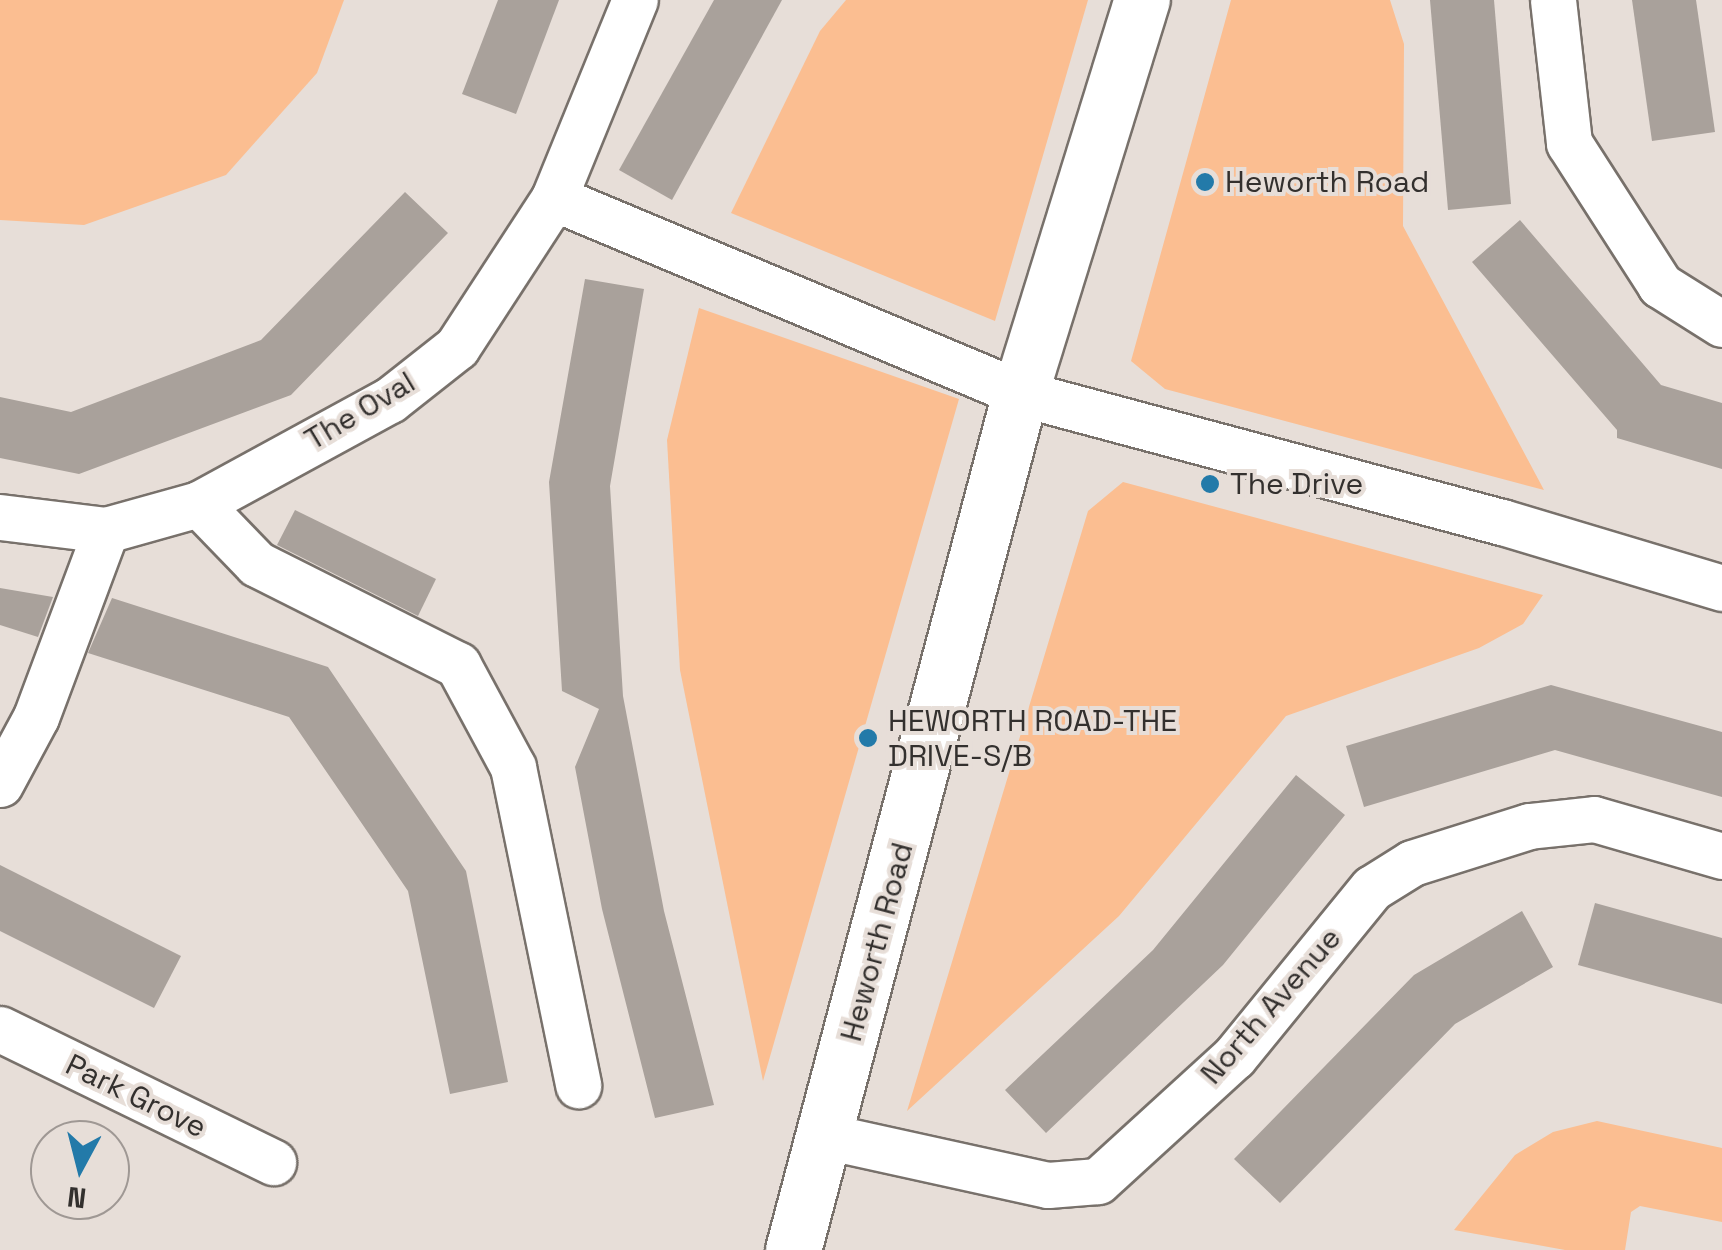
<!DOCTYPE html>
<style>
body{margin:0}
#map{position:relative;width:1722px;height:1250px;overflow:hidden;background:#e7ded8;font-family:"Space Grotesk",sans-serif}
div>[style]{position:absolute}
.green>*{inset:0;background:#fbbe91}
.building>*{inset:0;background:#a9a19b}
.roads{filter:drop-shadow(2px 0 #78716b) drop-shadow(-2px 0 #78716b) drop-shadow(0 2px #78716b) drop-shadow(0 -2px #78716b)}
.street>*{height:45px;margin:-22.5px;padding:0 22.5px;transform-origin:22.5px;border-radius:22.5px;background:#fff}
.secondary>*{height:55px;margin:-27.5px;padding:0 27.5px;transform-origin:27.5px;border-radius:27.5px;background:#fff}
.dots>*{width:28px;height:28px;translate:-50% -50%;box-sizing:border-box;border:5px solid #e7ded8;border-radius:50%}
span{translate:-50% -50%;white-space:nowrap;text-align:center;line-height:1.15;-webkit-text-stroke:8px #e7ded8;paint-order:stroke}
.poi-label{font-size:30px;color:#33302e}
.left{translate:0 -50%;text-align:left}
.street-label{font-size:30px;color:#33302e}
.north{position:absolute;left:30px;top:1120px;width:100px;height:100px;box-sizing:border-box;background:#e7ded8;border:2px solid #9f9894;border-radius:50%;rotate:187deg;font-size:28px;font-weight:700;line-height:40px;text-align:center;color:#33302e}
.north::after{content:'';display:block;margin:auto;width:35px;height:45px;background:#237aa9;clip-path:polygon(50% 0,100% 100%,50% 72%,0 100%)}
</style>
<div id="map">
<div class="green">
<div style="clip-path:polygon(0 0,344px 0,317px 73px,226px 175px,84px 225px,0 220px)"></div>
<div style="clip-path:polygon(846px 0,1088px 0,995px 321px,731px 213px,820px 31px)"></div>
<div style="clip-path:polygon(1231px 0,1390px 0,1404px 44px,1403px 226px,1544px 490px,1165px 389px,1131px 361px)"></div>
<div style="clip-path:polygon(699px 308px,959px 399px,763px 1081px,680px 670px,667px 440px)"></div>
<div style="clip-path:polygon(1123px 482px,1543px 595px,1523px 624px,1479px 648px,1286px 716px,1119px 916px,907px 1111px,1088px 511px)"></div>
<div style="clip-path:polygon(1597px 1121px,1722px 1148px,1722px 1222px,1640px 1206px,1631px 1212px,1625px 1250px,1565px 1250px,1454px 1230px,1515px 1155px,1553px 1132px)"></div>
</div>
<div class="building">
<div style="clip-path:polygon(498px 0,559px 0,516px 114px,462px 94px)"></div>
<div style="clip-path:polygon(714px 0,782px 0,672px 200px,619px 170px)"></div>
<div style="clip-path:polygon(1430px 0,1494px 0,1511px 204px,1448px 210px)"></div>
<div style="clip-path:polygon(1632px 0,1696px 0,1715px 132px,1652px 141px)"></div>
<div style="clip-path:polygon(405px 192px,448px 233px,291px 395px,79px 474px,0 458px,0 397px,71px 412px,261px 340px)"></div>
<div style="clip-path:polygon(1520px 220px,1661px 385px,1722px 403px,1722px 469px,1617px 438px,1617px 430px,1472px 262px)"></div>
<div style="clip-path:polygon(585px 279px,644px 289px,610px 486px,623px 696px,664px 911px,714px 1105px,655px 1118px,602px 909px,575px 767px,599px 709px,562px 691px,549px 482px)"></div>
<div style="clip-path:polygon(295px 510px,436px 579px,418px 616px,277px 545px)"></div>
<div style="clip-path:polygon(0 588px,53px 597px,38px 637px,0 625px)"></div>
<div style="clip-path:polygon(112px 598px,328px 667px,466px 871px,508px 1082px,450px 1094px,408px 891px,289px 717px,88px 653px)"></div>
<div style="clip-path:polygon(1551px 685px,1722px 732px,1722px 797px,1555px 750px,1364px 807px,1346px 746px)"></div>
<div style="clip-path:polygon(1296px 775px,1345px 815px,1223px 965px,1046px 1133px,1005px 1090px,1153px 950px)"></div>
<div style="clip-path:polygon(0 865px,181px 956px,154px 1008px,0 931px)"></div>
<div style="clip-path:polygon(1595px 903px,1722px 938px,1722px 1004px,1578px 965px)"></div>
<div style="clip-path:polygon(1522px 911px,1553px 967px,1455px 1024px,1280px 1203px,1234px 1159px,1414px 975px)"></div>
</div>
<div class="roads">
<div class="street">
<div style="left:1553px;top:0;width:144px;rotate:83.6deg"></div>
<div style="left:1569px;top:143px;width:169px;rotate:57.3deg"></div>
<div style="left:1660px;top:285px;width:73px;rotate:32.2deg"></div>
<div style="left:554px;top:198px;width:505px;rotate:22.71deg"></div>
<div style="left:1020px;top:393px;width:499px;rotate:15deg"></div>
<div style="left:1502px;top:522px;width:230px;rotate:16.7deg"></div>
<div style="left:199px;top:504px;width:83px;rotate:46deg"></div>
<div style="left:257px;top:564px;width:225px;rotate:26.7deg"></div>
<div style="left:458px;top:665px;width:116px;rotate:61.7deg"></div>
<div style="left:513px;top:767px;width:325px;rotate:78.4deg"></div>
<div style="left:0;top:517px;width:107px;rotate:7deg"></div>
<div style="left:106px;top:530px;width:97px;rotate:-15.6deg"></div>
<div style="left:199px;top:504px;width:217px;rotate:-28.6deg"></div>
<div style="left:390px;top:400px;width:85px;rotate:-38.3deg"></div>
<div style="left:457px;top:347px;width:178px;rotate:-56.9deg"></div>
<div style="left:554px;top:198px;width:214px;rotate:-67.8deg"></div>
<div style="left:0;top:784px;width:76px;rotate:-61.8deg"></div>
<div style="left:36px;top:717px;width:200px;rotate:-69.5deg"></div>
<div style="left:0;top:1029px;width:304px;rotate:26deg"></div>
<div style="left:825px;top:1136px;width:228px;rotate:12.4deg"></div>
<div style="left:1048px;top:1185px;width:50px;rotate:-4.6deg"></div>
<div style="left:1098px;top:1181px;width:184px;rotate:-42.4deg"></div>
<div style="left:1234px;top:1057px;width:218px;rotate:-50.8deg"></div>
<div style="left:1372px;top:888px;width:47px;rotate:-32deg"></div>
<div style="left:1412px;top:863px;width:123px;rotate:-17.5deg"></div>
<div style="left:1529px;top:826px;width:65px;rotate:-6.1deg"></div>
<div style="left:1594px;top:819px;width:133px;rotate:16.1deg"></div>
</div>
<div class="secondary">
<div style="left:793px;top:1250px;width:887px;rotate:-75.16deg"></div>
<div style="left:1020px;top:393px;width:412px;rotate:-72.8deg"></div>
</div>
</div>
<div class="dots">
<div style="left:1205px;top:182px;background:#237aa9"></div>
<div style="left:1210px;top:484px;background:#237aa9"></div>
<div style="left:868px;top:738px;background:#237aa9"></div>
</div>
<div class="poi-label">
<span class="left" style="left:1225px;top:182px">Heworth Road</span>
<span class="left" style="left:1230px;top:484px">The Drive</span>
<span class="left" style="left:888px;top:738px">HEWORTH ROAD-THE<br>DRIVE-S/B</span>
</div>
<div class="street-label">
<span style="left:360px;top:411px;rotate:-31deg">The Oval</span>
<span style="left:877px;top:942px;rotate:-75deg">Heworth Road</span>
<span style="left:1271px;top:1006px;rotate:-49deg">North Avenue</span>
<span style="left:136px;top:1096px;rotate:26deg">Park Grove</span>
</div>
<div class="north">N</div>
</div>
